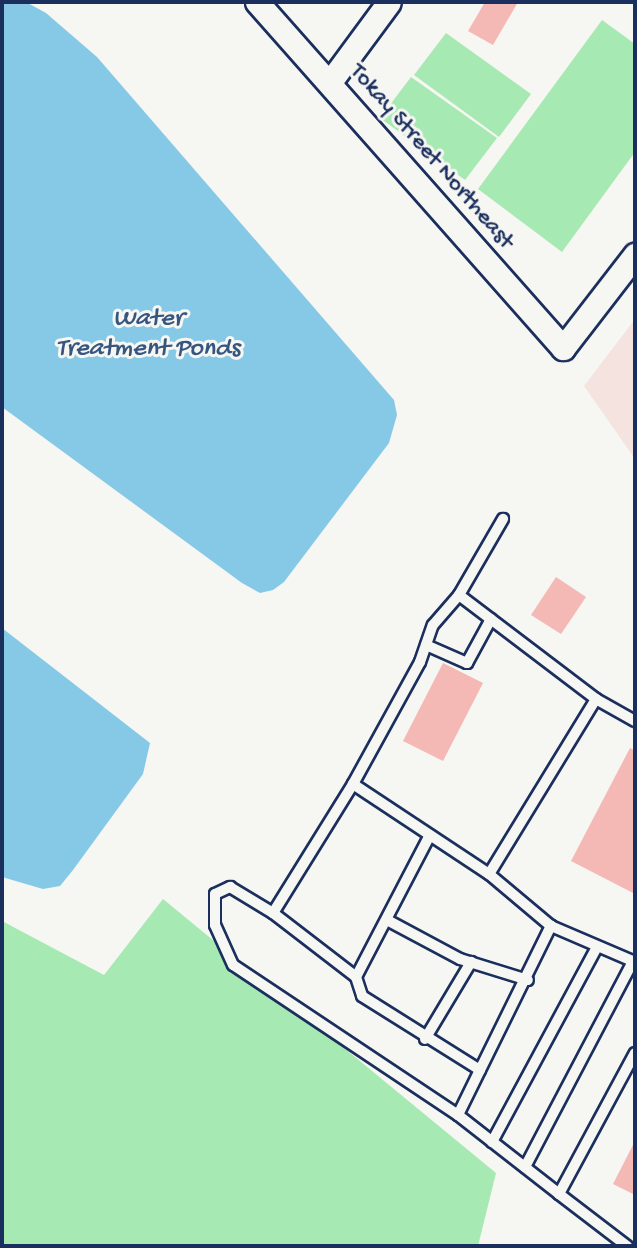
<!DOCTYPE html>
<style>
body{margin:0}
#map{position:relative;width:637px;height:1248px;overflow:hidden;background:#f6f6f2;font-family:"Gochi Hand",sans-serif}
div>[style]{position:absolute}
.built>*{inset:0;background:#f5e3e0}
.green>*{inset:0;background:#a7e9b2}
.water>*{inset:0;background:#86c9e7}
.building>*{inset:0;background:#f4b8b5}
.roads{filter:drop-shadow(2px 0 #1b2f5e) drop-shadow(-2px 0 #1b2f5e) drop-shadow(0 2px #1b2f5e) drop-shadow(0 -2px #1b2f5e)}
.service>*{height:10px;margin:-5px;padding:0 5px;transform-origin:5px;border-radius:5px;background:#f6f6f2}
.minor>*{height:23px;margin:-11.5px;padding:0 11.5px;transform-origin:11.5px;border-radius:11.5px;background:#f6f6f2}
span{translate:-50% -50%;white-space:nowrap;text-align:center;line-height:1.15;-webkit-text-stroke:6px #f6f6f2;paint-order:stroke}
.street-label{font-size:24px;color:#1b2f5e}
.water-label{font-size:26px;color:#365680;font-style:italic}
.frame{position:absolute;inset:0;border:4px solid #1b2f5e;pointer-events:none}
</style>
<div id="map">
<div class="built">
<div style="clip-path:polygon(635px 319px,635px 459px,584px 386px)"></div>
</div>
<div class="green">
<div style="clip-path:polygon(602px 20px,635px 44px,635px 152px,562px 252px,478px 189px)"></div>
<div style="clip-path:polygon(446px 33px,531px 94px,499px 137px,414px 75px)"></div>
<div style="clip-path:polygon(411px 77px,497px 138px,465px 180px,380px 118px)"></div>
<div style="clip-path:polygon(163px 899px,496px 1173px,478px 1246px,2px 1246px,2px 921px,104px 975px)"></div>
</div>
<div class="water">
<div style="clip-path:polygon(2px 2px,26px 2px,46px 13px,97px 57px,394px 400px,397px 415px,389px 443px,284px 582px,273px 590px,260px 593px,242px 583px,2px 407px)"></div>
<div style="clip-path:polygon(2px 628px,150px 743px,143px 774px,73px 870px,60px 886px,43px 889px,2px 877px)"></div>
</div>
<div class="building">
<div style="clip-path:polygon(485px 2px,518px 2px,493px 45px,468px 31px)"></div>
<div style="clip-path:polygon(556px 577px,586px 597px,561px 634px,531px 615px)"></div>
<div style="clip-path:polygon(443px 663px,483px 683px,443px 761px,403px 741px)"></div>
<div style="clip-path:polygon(630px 748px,635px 751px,635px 894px,571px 861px)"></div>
<div style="clip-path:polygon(635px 1141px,635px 1195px,613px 1184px)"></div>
</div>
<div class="roads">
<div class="service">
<div style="left:459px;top:595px;width:88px;rotate:-59.9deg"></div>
<div style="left:426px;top:645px;width:45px;rotate:23.7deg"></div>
<div style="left:467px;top:663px;width:50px;rotate:-61.4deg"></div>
<div style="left:596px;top:699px;width:45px;rotate:29.4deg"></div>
<div style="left:353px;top:784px;width:139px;rotate:-61.2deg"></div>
<div style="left:420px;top:662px;width:39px;rotate:-71deg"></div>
<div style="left:433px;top:625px;width:40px;rotate:-49deg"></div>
<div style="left:459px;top:595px;width:172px;rotate:37.2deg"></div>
<div style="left:596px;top:699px;width:205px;rotate:121.4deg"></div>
<div style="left:230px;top:887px;width:50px;rotate:31.2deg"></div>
<div style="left:273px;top:913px;width:105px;rotate:37.6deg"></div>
<div style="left:356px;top:977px;width:20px;rotate:72deg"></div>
<div style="left:362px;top:996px;width:139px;rotate:32.1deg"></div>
<div style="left:480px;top:1070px;width:50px;rotate:116.1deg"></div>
<div style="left:458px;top:1115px;width:270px;rotate:-146.3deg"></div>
<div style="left:233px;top:965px;width:44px;rotate:-114.2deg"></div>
<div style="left:215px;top:925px;width:31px;rotate:-90deg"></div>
<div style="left:215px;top:894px;width:17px;rotate:-25deg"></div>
<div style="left:273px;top:913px;width:152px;rotate:-58.2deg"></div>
<div style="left:353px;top:784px;width:163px;rotate:33.5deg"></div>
<div style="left:489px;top:874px;width:81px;rotate:40deg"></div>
<div style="left:551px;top:926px;width:91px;rotate:23.2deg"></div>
<div style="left:387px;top:920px;width:83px;rotate:28.1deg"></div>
<div style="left:460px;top:959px;width:71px;rotate:17.2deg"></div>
<div style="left:356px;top:977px;width:160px;rotate:-62.5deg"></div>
<div style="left:425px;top:1039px;width:90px;rotate:-59.1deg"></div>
<div style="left:480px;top:1070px;width:161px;rotate:-63.8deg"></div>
<div style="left:458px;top:1115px;width:128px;rotate:38deg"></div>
<div style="left:559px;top:1194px;width:160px;rotate:-61.7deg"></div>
<div style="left:492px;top:1142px;width:221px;rotate:-61.7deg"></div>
<div style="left:525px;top:1167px;width:233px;rotate:-62.3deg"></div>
<div style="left:559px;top:1194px;width:86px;rotate:37.4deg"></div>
</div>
<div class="minor">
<div style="left:257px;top:2px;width:462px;rotate:48.5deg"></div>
<div style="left:563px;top:348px;width:118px;rotate:-52.3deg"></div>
<div style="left:330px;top:82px;width:99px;rotate:-53.6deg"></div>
</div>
</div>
<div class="street-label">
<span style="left:431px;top:157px;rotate:49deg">Tokay Street Northeast</span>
</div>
<div class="water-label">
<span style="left:148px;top:335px">Water<br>Treatment Ponds</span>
</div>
<div class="frame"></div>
</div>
